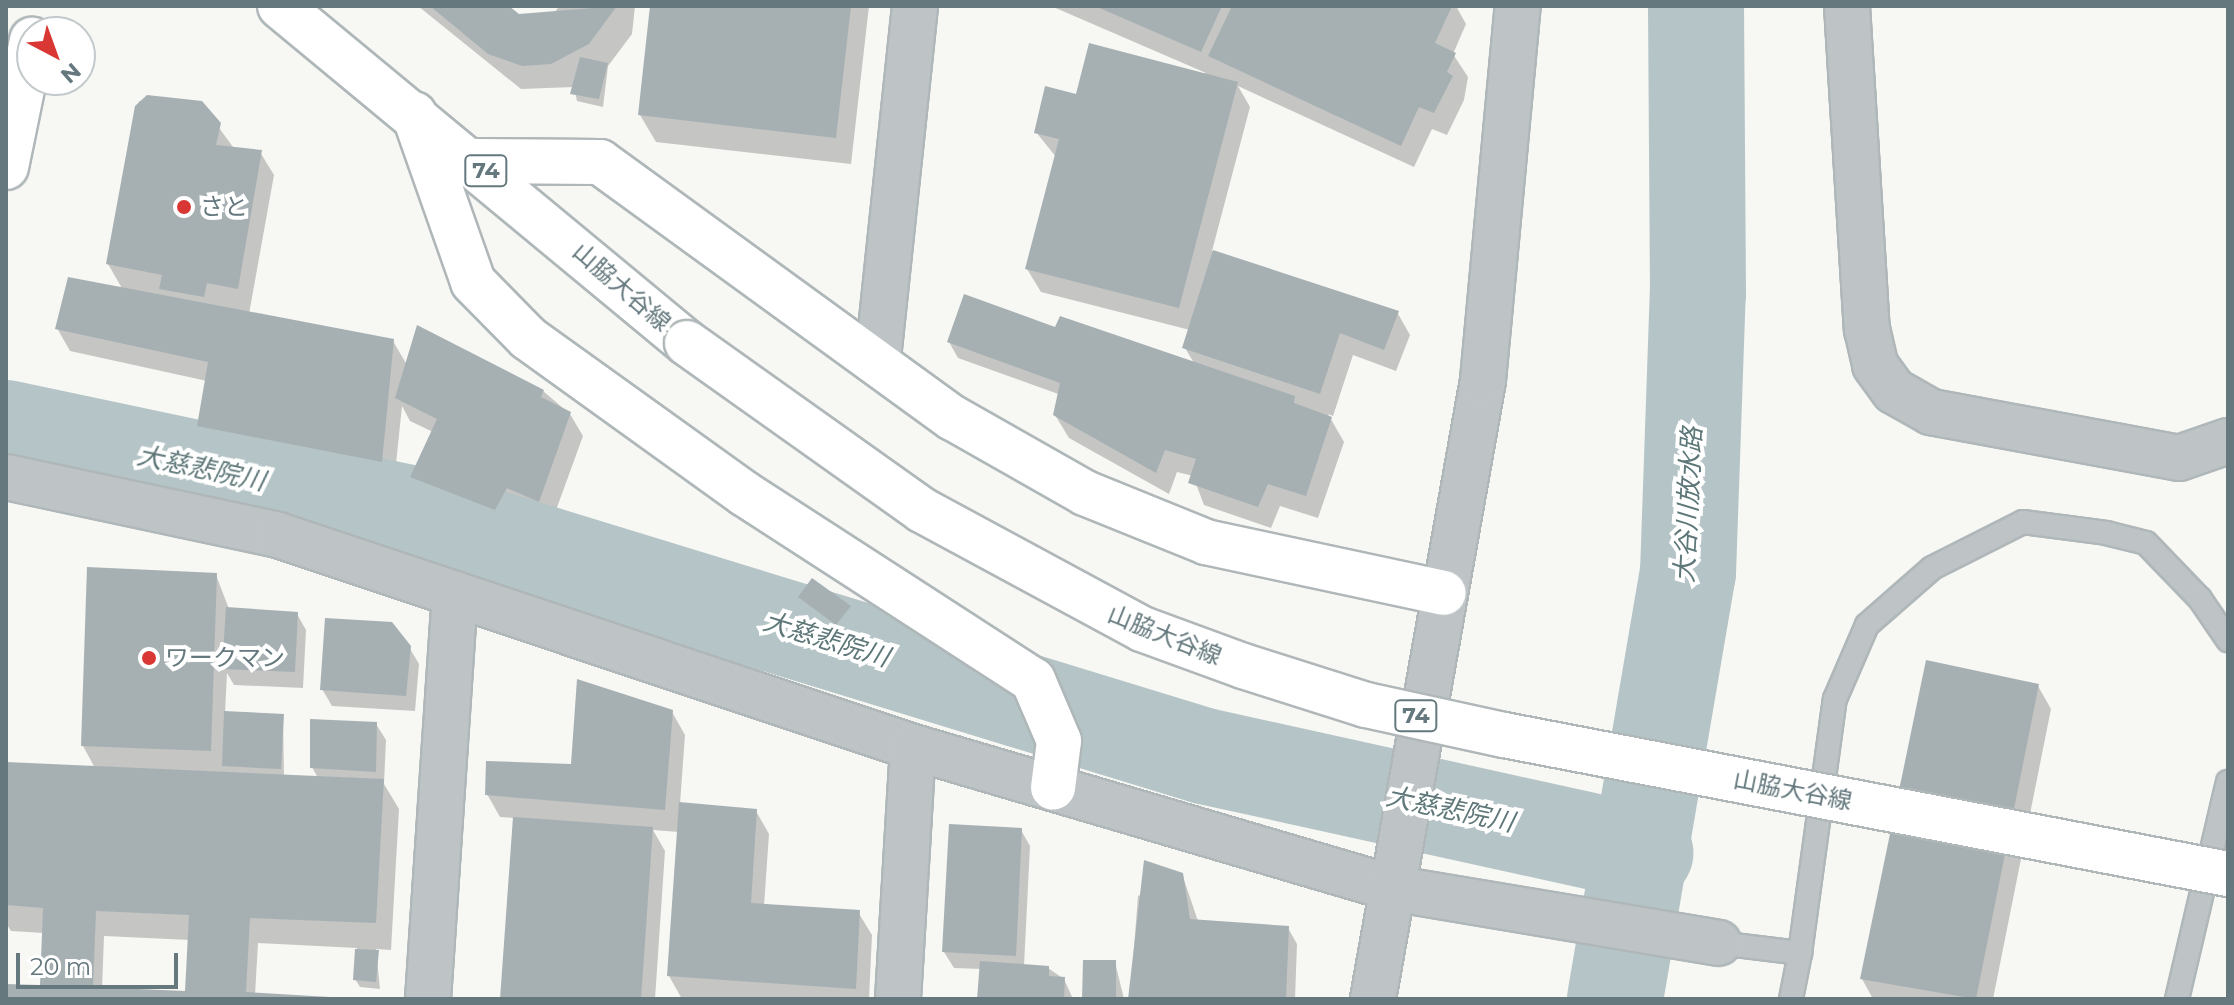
<!DOCTYPE html>
<meta charset="utf-8">
<style>
body{margin:0}
#map{position:relative;width:2234px;height:1005px;overflow:hidden;background:#f7f7f4;font-family:Montserrat,"Noto Sans JP",sans-serif}
div>[style]{position:absolute}
.shadow>*{inset:0;background:#0003}
.river>*{height:96px;margin:-48px;padding:0 48px;transform-origin:48px;border-radius:48px;background:#b5c4c6}
.building>*{inset:0;background:#a6b0b3}
.roads{filter:drop-shadow(2px 0 #afb7b9) drop-shadow(-2px 0 #afb7b9) drop-shadow(0 2px #afb7b9) drop-shadow(0 -2px #afb7b9)}
.service>*{height:22px;margin:-11px;padding:0 11px;transform-origin:11px;border-radius:11px;background:#bec4c6}
.minor>*{height:44px;margin:-22px;padding:0 22px;transform-origin:22px;border-radius:22px;background:#bec4c6}
.tertiary>*{height:44px;margin:-22px;padding:0 22px;transform-origin:22px;border-radius:22px;background:#bec4c6}
.secondary>*{height:44px;margin:-22px;padding:0 22px;transform-origin:22px;border-radius:22px;background:#fff}
.primary>*{height:44px;margin:-22px;padding:0 22px;transform-origin:22px;border-radius:22px;background:#fff}
.bridges{filter:drop-shadow(2px 0 #b0b7b9) drop-shadow(-2px 0 #b0b7b9) drop-shadow(0 2px #b0b7b9) drop-shadow(0 -2px #b0b7b9)}
.primary-bridge>*{height:44px;margin:-22px;padding:0 22px;transform-origin:22px;border-radius:22px;background:#fff}
.dots>*{width:22px;height:22px;translate:-50% -50%;box-sizing:border-box;border:4px solid #fff;border-radius:50%}
span{translate:-50% -50%;white-space:nowrap;text-align:center;line-height:1.15;-webkit-text-stroke:8px #fff;paint-order:stroke}
.shield-label span{padding:2px 6px;background:#fff;border:2px solid;border-radius:6px;-webkit-text-stroke-width:0}
.shield-label{font-size:22px;color:#64787d;font-weight:700}
.poi-label{font-size:24px;color:#64787d}
.left{translate:0 -50%;text-align:left}
.street-label{font-size:24px;color:#64787d}
.water-label{font-size:26px;color:#5e7778;font-style:italic}
.frame{position:absolute;inset:0;border:8px solid #64787d;pointer-events:none}
.north{position:absolute;left:16px;top:16px;width:80px;height:80px;box-sizing:border-box;background:#fff;border:2px solid #c1c9cb;border-radius:50%;rotate:139deg;font-size:22px;font-weight:700;line-height:32px;text-align:center;color:#64787d}
.north::after{content:'';display:block;margin:auto;width:28px;height:36px;background:#d93733;clip-path:polygon(50% 0,100% 100%,50% 72%,0 100%)}
.scale{position:absolute;left:16px;top:953px;width:162px;height:36px;box-sizing:border-box;border:4px solid #64787d;border-top:0;padding-left:10px;font-size:24px;line-height:28px;white-space:nowrap;color:#64787d;-webkit-text-stroke:6px #fff;paint-order:stroke}
</style>
<div id="map">
<div class="shadow">
<div style="clip-path:polygon(418px 6px,506px 6px,518px 16px,552px 15px,558px 8px,550px 6px,635px 6px,632px 34px,608px 66px,603px 107px,577px 101px,574px 87px,521px 89px)"></div>
<div style="clip-path:polygon(652px 6px,869px 6px,851px 164px,656px 142px,640px 115px)"></div>
<div style="clip-path:polygon(1051px 6px,1456px 6px,1466px 24px,1453px 54px,1468px 77px,1464px 100px,1447px 135px,1432px 129px,1414px 167px,1238px 86px,1250px 107px,1212px 251px,1397px 312px,1410px 335px,1396px 371px,1353px 355px,1333px 416px,1328px 414px,1344px 442px,1318px 518px,1280px 506px,1271px 528px,1204px 505px,1193px 476px,1177px 472px,1169px 494px,1069px 438px,1055px 415px,1061px 395px,958px 358px,949px 342px,1056px 330px,1194px 363px,1185px 348px,1190px 330px,1041px 292px,1027px 269px,1056px 157px,1036px 132px,1077px 96px,1206px 73px)"></div>
<div style="clip-path:polygon(139px 101px,201px 103px,233px 147px,260px 152px,274px 175px,249px 314px,393px 341px,407px 365px,543px 391px,570px 414px,583px 436px,551px 524px,520px 510px,508px 531px,425px 499px,412px 477px,433px 432px,410px 421px,402px 406px,394px 483px,213px 448px,199px 426px,207px 381px,70px 351px,57px 328px,123px 290px,108px 264px)"></div>
<div style="clip-path:polygon(evenodd,216px 575px,229px 609px,297px 614px,306px 630px,303px 688px,234px 685px,227px 673px,225px 713px,283px 716px,284px 777px,318px 778px,312px 767px,376px 724px,386px 740px,384px 784px,399px 809px,391px 950px,376px 949px,380px 989px,360px 987px,355px 979px,357px 948px,258px 943px,255px 995px,378px 999px,6px 999px,6px 986px,44px 987px,44px 933px,11px 931px,6px 923px,6px 764px,95px 768px,83px 746px,216px 575px,104px 936px,190px 940px,187px 992px,102px 989px,104px 936px)"></div>
<div style="clip-path:polygon(800px 597px,849px 608px,854px 616px,841px 632px)"></div>
<div style="clip-path:polygon(409px 647px,419px 664px,415px 711px,332px 706px,322px 689px)"></div>
<div style="clip-path:polygon(2038px 686px,2051px 709px,1993px 999px,1873px 999px,1862px 979px)"></div>
<div style="clip-path:polygon(672px 712px,685px 735px,680px 804px,756px 811px,769px 834px,764px 906px,858px 912px,872px 935px,869px 999px,682px 999px,669px 976px,679px 832px,653px 830px,665px 851px,655px 999px,502px 999px,515px 818px,500px 817px,487px 794px,573px 766px)"></div>
<div style="clip-path:polygon(1021px 830px,1030px 846px,1024px 966px,1048px 968px,1064px 979px,1073px 999px,979px 999px,981px 969px,954px 968px,944px 952px)"></div>
<div style="clip-path:polygon(1182px 874px,1198px 921px,1288px 928px,1297px 944px,1295px 999px,1130px 999px,1138px 896px)"></div>
<div style="clip-path:polygon(1115px 962px,1124px 999px,1084px 999px)"></div>
</div>
<div class="river">
<div style="left:6px;top:428px;width:417px;rotate:11.9deg"></div>
<div style="left:414px;top:514px;width:826px;rotate:17.03deg"></div>
<div style="left:1204px;top:756px;width:452px;rotate:12.4deg"></div>
<div style="left:1615px;top:999px;width:432px;rotate:-80.3deg"></div>
<div style="left:1688px;top:573px;width:280px;rotate:-88deg"></div>
<div style="left:1698px;top:293px;width:287px;rotate:-90.4deg"></div>
</div>
<div class="building">
<div style="clip-path:polygon(430px 6px,509px 6px,519px 14px,617px 6px,589px 44px,551px 64px,522px 66px,488px 54px)"></div>
<div style="clip-path:polygon(650px 6px,851px 6px,836px 138px,638px 115px)"></div>
<div style="clip-path:polygon(1095px 6px,1222px 6px,1201px 52px)"></div>
<div style="clip-path:polygon(1232px 6px,1452px 6px,1435px 43px,1456px 53px,1447px 72px,1453px 76px,1434px 113px,1419px 107px,1401px 146px,1208px 56px)"></div>
<div style="clip-path:polygon(1089px 43px,1238px 82px,1179px 308px,1025px 269px,1059px 139px,1034px 133px,1045px 86px,1076px 94px)"></div>
<div style="clip-path:polygon(580px 57px,608px 63px,599px 99px,570px 94px)"></div>
<div style="clip-path:polygon(147px 95px,202px 101px,221px 123px,216px 145px,262px 150px,238px 289px,207px 283px,204px 297px,159px 289px,162px 275px,106px 264px,135px 106px)"></div>
<div style="clip-path:polygon(1213px 250px,1399px 311px,1384px 350px,1340px 333px,1320px 394px,1182px 348px)"></div>
<div style="clip-path:polygon(68px 277px,394px 339px,382px 462px,197px 426px,208px 362px,55px 329px)"></div>
<div style="clip-path:polygon(964px 294px,1055px 327px,1060px 316px,1295px 396px,1294px 403px,1332px 417px,1306px 496px,1268px 484px,1258px 507px,1188px 483px,1196px 459px,1165px 450px,1156px 473px,1053px 415px,1060px 383px,947px 342px)"></div>
<div style="clip-path:polygon(417px 325px,544px 390px,541px 397px,571px 412px,539px 502px,507px 488px,495px 510px,410px 477px,437px 419px,395px 398px)"></div>
<div style="clip-path:polygon(87px 567px,217px 573px,211px 751px,81px 746px)"></div>
<div style="clip-path:polygon(812px 578px,851px 606px,836px 625px,798px 597px)"></div>
<div style="clip-path:polygon(226px 607px,298px 612px,295px 672px,222px 669px)"></div>
<div style="clip-path:polygon(325px 618px,392px 622px,411px 646px,406px 696px,320px 690px)"></div>
<div style="clip-path:polygon(1926px 660px,2039px 684px,1976px 999px,1860px 979px)"></div>
<div style="clip-path:polygon(577px 679px,673px 710px,665px 810px,485px 795px,486px 761px,571px 764px)"></div>
<div style="clip-path:polygon(224px 711px,284px 714px,281px 769px,222px 766px)"></div>
<div style="clip-path:polygon(310px 719px,377px 722px,376px 772px,310px 768px)"></div>
<div style="clip-path:polygon(evenodd,6px 762px,384px 779px,376px 923px,250px 918px,246px 992px,363px 999px,6px 999px,6px 984px,40px 985px,43px 908px,6px 905px,6px 762px,96px 911px,189px 915px,185px 991px,93px 987px,96px 911px)"></div>
<div style="clip-path:polygon(679px 802px,757px 809px,751px 903px,860px 910px,856px 989px,667px 976px)"></div>
<div style="clip-path:polygon(513px 817px,653px 827px,641px 999px,500px 999px)"></div>
<div style="clip-path:polygon(949px 824px,1022px 828px,1016px 956px,942px 952px)"></div>
<div style="clip-path:polygon(1144px 860px,1183px 873px,1190px 919px,1289px 926px,1286px 999px,1128px 999px)"></div>
<div style="clip-path:polygon(355px 949px,379px 950px,376px 982px,353px 980px)"></div>
<div style="clip-path:polygon(1083px 960px,1116px 960px,1116px 999px,1082px 999px)"></div>
<div style="clip-path:polygon(980px 961px,1049px 966px,1049px 976px,1065px 977px,1064px 999px,977px 999px)"></div>
</div>
<div class="roads">
<div class="service">
<div style="left:1718px;top:943px;width:83px;rotate:7deg"></div>
<div style="left:1800px;top:953px;width:256px;rotate:-82.2deg"></div>
<div style="left:1835px;top:699px;width:81px;rotate:-66.6deg"></div>
<div style="left:1867px;top:625px;width:86px;rotate:-41.2deg"></div>
<div style="left:1932px;top:568px;width:102px;rotate:-26.8deg"></div>
<div style="left:2023px;top:522px;width:84px;rotate:7.5deg"></div>
<div style="left:2106px;top:533px;width:41px;rotate:14deg"></div>
<div style="left:2146px;top:543px;width:78px;rotate:46deg"></div>
<div style="left:2200px;top:599px;width:50px;rotate:55.7deg"></div>
<div style="left:1791px;top:999px;width:47px;rotate:-78.9deg"></div>
<div style="left:2177px;top:999px;width:223px;rotate:-76.8deg"></div>
</div>
<div class="minor">
<div style="left:1847px;top:6px;width:324px;rotate:86.5deg"></div>
<div style="left:1867px;top:329px;width:37px;rotate:77deg"></div>
<div style="left:1875px;top:365px;width:32px;rotate:54deg"></div>
<div style="left:1894px;top:391px;width:43px;rotate:29.6deg"></div>
<div style="left:1931px;top:412px;width:252px;rotate:10.5deg"></div>
<div style="left:2179px;top:458px;width:52px;rotate:-19.1deg"></div>
<div style="left:878px;top:358px;width:354px;rotate:-84deg"></div>
<div style="left:428px;top:999px;width:406px;rotate:-86.2deg"></div>
<div style="left:898px;top:999px;width:252px;rotate:-86.6deg"></div>
</div>
<div class="tertiary">
<div style="left:6px;top:477px;width:278px;rotate:12deg"></div>
<div style="left:278px;top:535px;width:669px;rotate:18.46deg"></div>
<div style="left:913px;top:747px;width:498px;rotate:16.4deg"></div>
<div style="left:1391px;top:888px;width:332px;rotate:9.5deg"></div>
<div style="left:1373px;top:999px;width:629px;rotate:-79.92deg"></div>
<div style="left:1483px;top:380px;width:376px;rotate:-84.7deg"></div>
</div>
<div class="secondary">
<div style="left:6px;top:167px;width:130px;rotate:-78.4deg"></div>
</div>
<div class="primary">
<div style="left:280px;top:6px;width:528px;rotate:39.63deg"></div>
<div style="left:414px;top:114px;width:178px;rotate:70.6deg"></div>
<div style="left:473px;top:282px;width:78px;rotate:45.5deg"></div>
<div style="left:528px;top:338px;width:267px;rotate:35.7deg"></div>
<div style="left:745px;top:494px;width:343px;rotate:32.9deg"></div>
<div style="left:1033px;top:680px;width:66px;rotate:66.9deg"></div>
<div style="left:1059px;top:741px;width:47px;rotate:97.3deg"></div>
<div style="left:474px;top:161px;width:126px;rotate:0.5deg"></div>
<div style="left:600px;top:162px;width:436px;rotate:36deg"></div>
<div style="left:953px;top:418px;width:152px;rotate:29.6deg"></div>
<div style="left:1085px;top:493px;width:131px;rotate:22deg"></div>
<div style="left:1206px;top:542px;width:243px;rotate:12.1deg"></div>
</div>
</div>
<div class="bridges">
<div class="primary-bridge">
<div style="left:687px;top:343px;width:288px;rotate:35.4deg"></div>
<div style="left:922px;top:510px;width:250px;rotate:28.4deg"></div>
<div style="left:1142px;top:629px;width:108px;rotate:20.1deg"></div>
<div style="left:1243px;top:666px;width:129px;rotate:17.6deg"></div>
<div style="left:1366px;top:705px;width:141px;rotate:12.3deg"></div>
<div style="left:1504px;top:735px;width:737px;rotate:10.87deg"></div>
</div>
</div>
<div class="dots">
<div style="left:184px;top:207px;background:#d93733"></div>
<div style="left:149px;top:658px;background:#d93733"></div>
</div>
<div class="shield-label">
<span style="left:486px;top:171px">74</span>
<span style="left:1416px;top:716px">74</span>
</div>
<div class="poi-label">
<span class="left" style="left:200px;top:207px">さと</span>
<span class="left" style="left:165px;top:658px">ワークマン</span>
</div>
<div class="street-label">
<span style="left:622px;top:287px;rotate:41deg">山脇大谷線</span>
<span style="left:1165px;top:635px;rotate:22deg">山脇大谷線</span>
<span style="left:1793px;top:790px;rotate:11deg">山脇大谷線</span>
</div>
<div class="water-label">
<span style="left:201px;top:469px;rotate:12deg">大慈悲院川</span>
<span style="left:1689px;top:505px;rotate:-87deg">大谷川放水路</span>
<span style="left:826px;top:640px;rotate:17deg">大慈悲院川</span>
<span style="left:1450px;top:810px;rotate:12deg">大慈悲院川</span>
</div>
<div class="frame"></div>
<div class="north">N</div>
<div class="scale">20 m</div>
</div>
